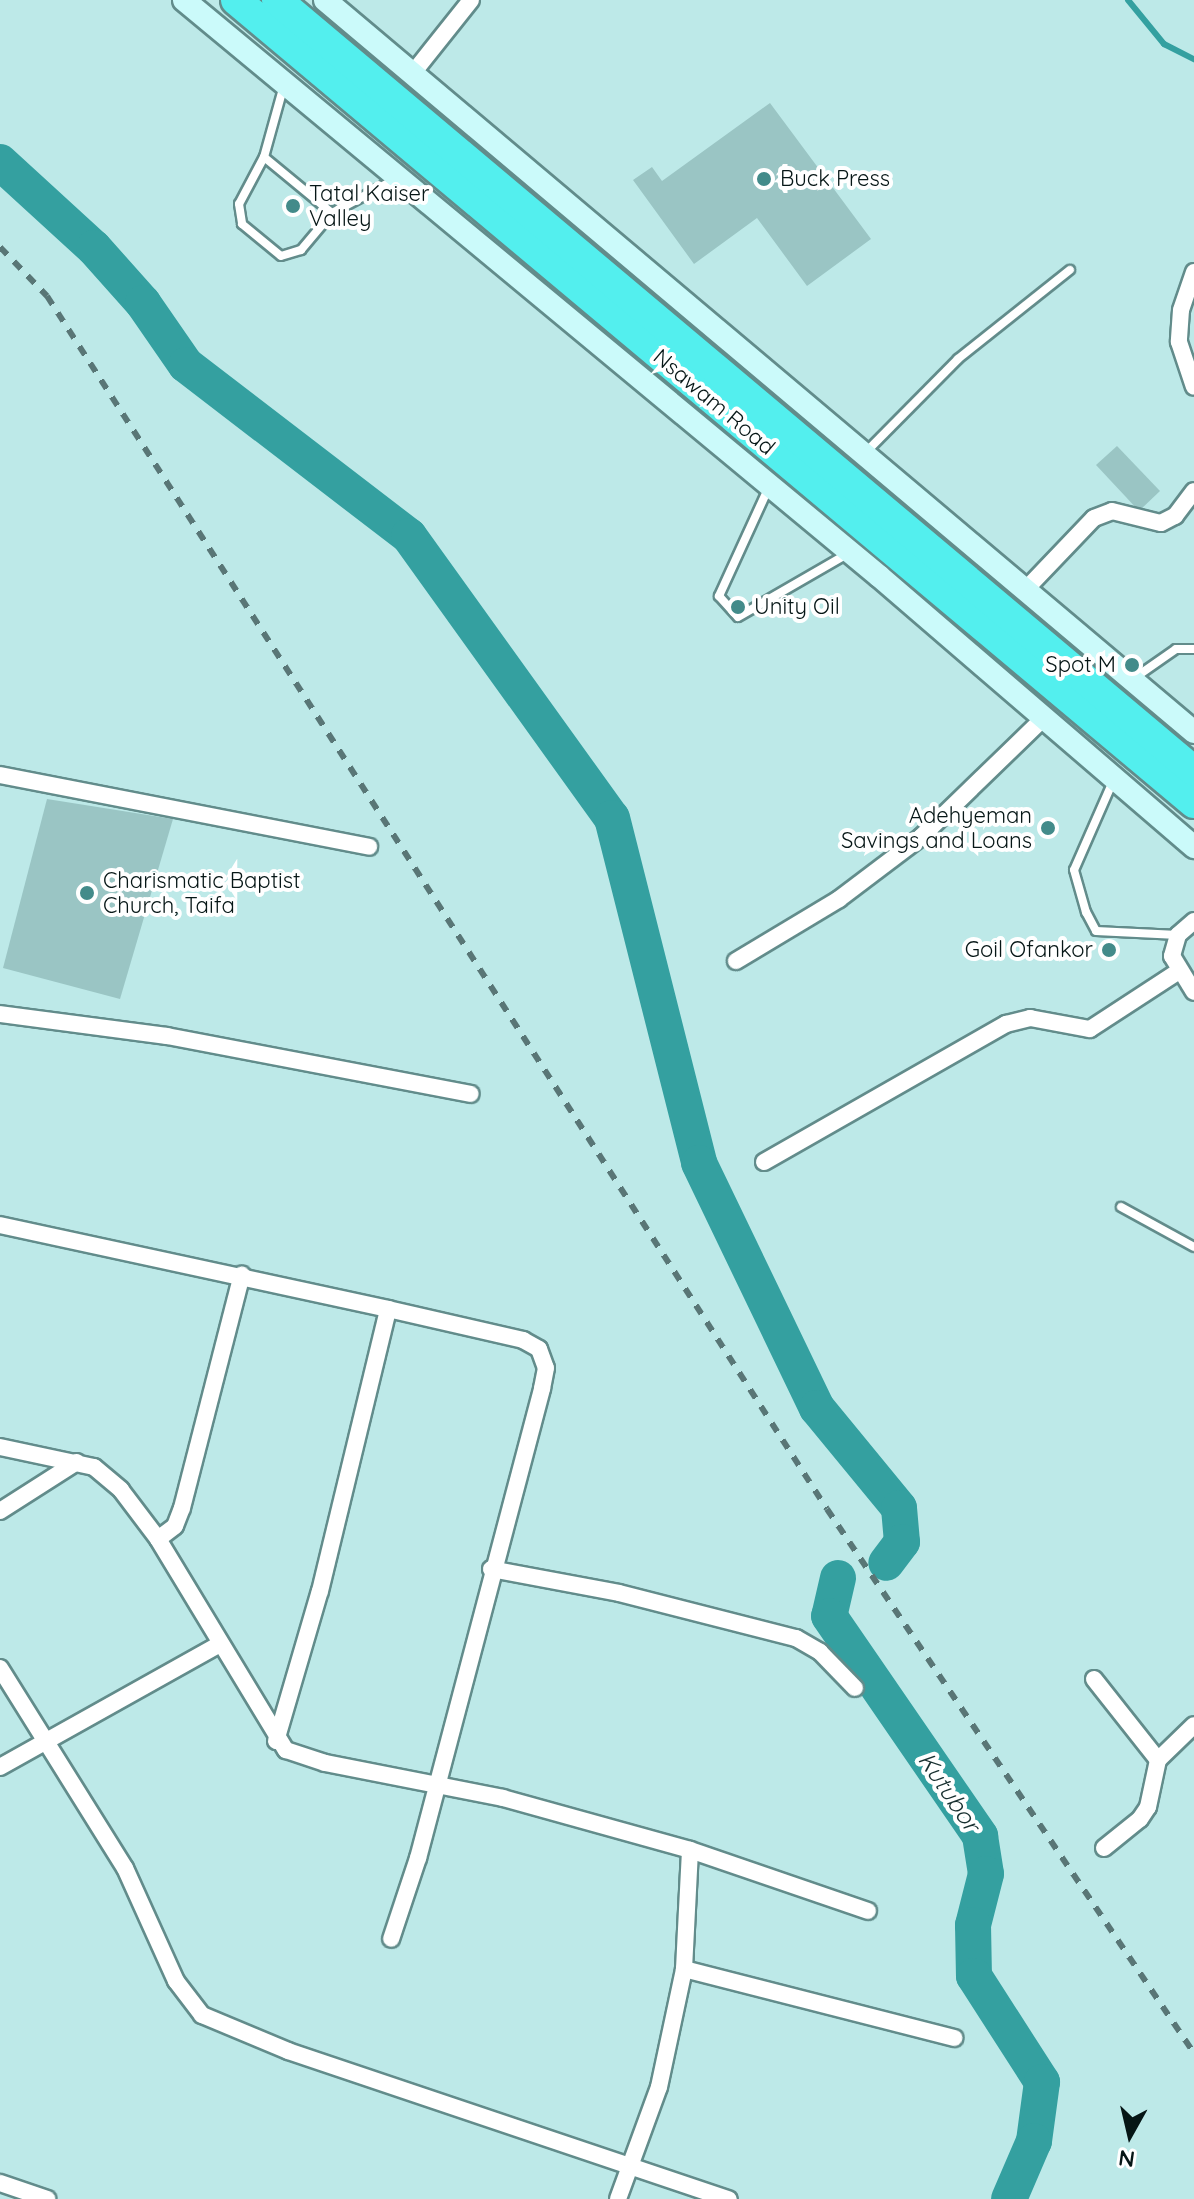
<!DOCTYPE html>
<style>
body{margin:0}
#map{position:relative;width:1194px;height:2199px;overflow:hidden;background:#bde9e8;font-family:Quicksand,sans-serif}
div>[style]{position:absolute}
.stream>*{height:6px;margin:-3px;padding:0 3px;transform-origin:3px;border-radius:3px;background:#34a0a0}
.river>*{height:36px;margin:-18px;padding:0 18px;transform-origin:18px;border-radius:18px;background:#34a0a0}
.building>*{inset:0;background:#9ac5c4}
.roads{filter:drop-shadow(2px 0 #628c8b) drop-shadow(-2px 0 #628c8b) drop-shadow(0 2px #628c8b) drop-shadow(0 -2px #628c8b)}
.lane>*{height:8px;margin:-4px;padding:0 4px;transform-origin:4px;border-radius:4px;background:#fff}
.street>*{height:16px;margin:-8px;padding:0 8px;transform-origin:8px;border-radius:8px;background:#fff}
.secondary>*{height:22px;margin:-11px;padding:0 11px;transform-origin:11px;border-radius:11px;background:#cbfafa}
.highway>*{height:30px;margin:-15px;padding:0 15px;transform-origin:15px;border-radius:15px;background:#53efee}
.rail>*{height:6px;margin-top:-3px;transform-origin:0;background:repeating-linear-gradient(90deg,#597676 0 10px,transparent 0 20px)}
.dots>*{width:22px;height:22px;translate:-50% -50%;box-sizing:border-box;border:4px solid #fff;border-radius:50%}
span{translate:-50% -50%;white-space:nowrap;text-align:center;line-height:1.15;-webkit-text-stroke:8px #fff;paint-order:stroke}
.poi-label{font-size:22px;color:#061616}
.left{translate:0 -50%;text-align:left}
.right{translate:-100% -50%;text-align:right}
.street-label{font-size:22px;color:#061616}
.water-label{font-size:24px;color:#183030;font-style:italic}
.north{position:absolute;left:1090px;top:2095px;width:80px;height:80px;-webkit-text-stroke:6px #fff;paint-order:stroke;rotate:188deg;font-size:22px;font-weight:700;line-height:32px;text-align:center;color:#061616}
.north::after{content:'';display:block;margin:auto;width:28px;height:36px;background:#061616;clip-path:polygon(50% 0,100% 100%,50% 72%,0 100%)}
</style>
<div id="map">
<div class="stream">
<div style="left:1128px;top:0;width:57px;rotate:50.7deg"></div>
<div style="left:1164px;top:44px;width:34px;rotate:27deg"></div>
</div>
<div class="river">
<div style="left:0;top:162px;width:127px;rotate:42.5deg"></div>
<div style="left:94px;top:248px;width:74px;rotate:48.3deg"></div>
<div style="left:143px;top:303px;width:75px;rotate:55.3deg"></div>
<div style="left:186px;top:365px;width:281px;rotate:37.5deg"></div>
<div style="left:409px;top:536px;width:347px;rotate:54.3deg"></div>
<div style="left:612px;top:818px;width:356px;rotate:75.8deg"></div>
<div style="left:699px;top:1163px;width:272px;rotate:64.3deg"></div>
<div style="left:817px;top:1408px;width:129px;rotate:50.6deg"></div>
<div style="left:899px;top:1508px;width:34px;rotate:85deg"></div>
<div style="left:902px;top:1542px;width:26px;rotate:127deg"></div>
<div style="left:838px;top:1578px;width:39px;rotate:103deg"></div>
<div style="left:829px;top:1616px;width:267px;rotate:55.5deg"></div>
<div style="left:980px;top:1836px;width:38px;rotate:81deg"></div>
<div style="left:986px;top:1874px;width:53px;rotate:104.3deg"></div>
<div style="left:973px;top:1925px;width:51px;rotate:88.9deg"></div>
<div style="left:974px;top:1976px;width:126px;rotate:57.3deg"></div>
<div style="left:1042px;top:2082px;width:60px;rotate:97.7deg"></div>
<div style="left:1034px;top:2141px;width:63px;rotate:113.3deg"></div>
</div>
<div class="building">
<div style="clip-path:polygon(770px 103px,871px 239px,807px 286px,757px 218px,694px 264px,633px 180px,652px 167px,662px 181px)"></div>
<div style="clip-path:polygon(1117px 446px,1160px 491px,1139px 511px,1096px 465px)"></div>
<div style="clip-path:polygon(47px 799px,173px 819px,120px 999px,3px 968px)"></div>
</div>
<div class="roads">
<div class="lane">
<div style="left:284px;top:85px;width:75px;rotate:105.5deg"></div>
<div style="left:264px;top:157px;width:88px;rotate:39.5deg"></div>
<div style="left:332px;top:213px;width:70px;rotate:-28deg"></div>
<div style="left:264px;top:157px;width:53px;rotate:118deg"></div>
<div style="left:239px;top:204px;width:20px;rotate:81deg"></div>
<div style="left:242px;top:224px;width:50px;rotate:39.4deg"></div>
<div style="left:281px;top:256px;width:21px;rotate:-17deg"></div>
<div style="left:301px;top:250px;width:48px;rotate:-50deg"></div>
<div style="left:865px;top:453px;width:132px;rotate:-45.3deg"></div>
<div style="left:958px;top:359px;width:143px;rotate:-38.5deg"></div>
<div style="left:768px;top:489px;width:118px;rotate:114.6deg"></div>
<div style="left:719px;top:596px;width:28px;rotate:48deg"></div>
<div style="left:738px;top:617px;width:126px;rotate:-30deg"></div>
<div style="left:1133px;top:679px;width:52px;rotate:-34.9deg"></div>
<div style="left:1176px;top:649px;width:18px"></div>
<div style="left:1114px;top:779px;width:99px;rotate:113.7deg"></div>
<div style="left:1074px;top:870px;width:44px;rotate:74.1deg"></div>
<div style="left:1086px;top:912px;width:21px;rotate:62deg"></div>
<div style="left:1096px;top:931px;width:82px;rotate:2.8deg"></div>
<div style="left:1121px;top:1207px;width:83px;rotate:28.7deg"></div>
</div>
<div class="street">
<div style="left:413px;top:73px;width:93px;rotate:-51.5deg"></div>
<div style="left:1194px;top:272px;width:40px;rotate:108.9deg"></div>
<div style="left:1181px;top:310px;width:32px;rotate:94deg"></div>
<div style="left:1179px;top:342px;width:47px;rotate:71.6deg"></div>
<div style="left:1028px;top:587px;width:95px;rotate:-46.3deg"></div>
<div style="left:1094px;top:518px;width:19px;rotate:-21deg"></div>
<div style="left:1112px;top:511px;width:50px;rotate:13.8deg"></div>
<div style="left:1161px;top:523px;width:16px;rotate:-27deg"></div>
<div style="left:1175px;top:516px;width:31px;rotate:-53deg"></div>
<div style="left:0;top:775px;width:376px;rotate:11deg"></div>
<div style="left:1194px;top:921px;width:21px;rotate:139deg"></div>
<div style="left:1178px;top:935px;width:22px;rotate:106deg"></div>
<div style="left:1172px;top:956px;width:42px;rotate:58.6deg"></div>
<div style="left:736px;top:961px;width:120px;rotate:-31deg"></div>
<div style="left:839px;top:899px;width:103px;rotate:-37.1deg"></div>
<div style="left:921px;top:837px;width:173px;rotate:-44.1deg"></div>
<div style="left:0;top:1014px;width:168px;rotate:7.5deg"></div>
<div style="left:167px;top:1036px;width:309px;rotate:10.8deg"></div>
<div style="left:764px;top:1162px;width:279px;rotate:-29.7deg"></div>
<div style="left:1006px;top:1024px;width:25px;rotate:-14deg"></div>
<div style="left:1030px;top:1018px;width:61px;rotate:10.4deg"></div>
<div style="left:1090px;top:1029px;width:106px;rotate:-33.1deg"></div>
<div style="left:0;top:1225px;width:397px;rotate:12.2deg"></div>
<div style="left:388px;top:1309px;width:139px;rotate:12.9deg"></div>
<div style="left:523px;top:1340px;width:18px;rotate:29deg"></div>
<div style="left:539px;top:1349px;width:20px;rotate:70deg"></div>
<div style="left:546px;top:1368px;width:21px;rotate:101deg"></div>
<div style="left:542px;top:1389px;width:485px;rotate:104.8deg"></div>
<div style="left:418px;top:1858px;width:85px;rotate:108.4deg"></div>
<div style="left:0;top:1447px;width:96px;rotate:12deg"></div>
<div style="left:94px;top:1467px;width:35px;rotate:40deg"></div>
<div style="left:121px;top:1490px;width:61px;rotate:52.9deg"></div>
<div style="left:158px;top:1539px;width:247px;rotate:58.8deg"></div>
<div style="left:286px;top:1750px;width:41px;rotate:18.4deg"></div>
<div style="left:325px;top:1763px;width:181px;rotate:11.1deg"></div>
<div style="left:503px;top:1798px;width:194px;rotate:15.5deg"></div>
<div style="left:690px;top:1850px;width:188px;rotate:18.9deg"></div>
<div style="left:0;top:1511px;width:91px;rotate:-32.5deg"></div>
<div style="left:158px;top:1539px;width:21px;rotate:-37deg"></div>
<div style="left:175px;top:1526px;width:19px;rotate:-69deg"></div>
<div style="left:182px;top:1508px;width:241px;rotate:-75.6deg"></div>
<div style="left:491px;top:1569px;width:130px;rotate:10.6deg"></div>
<div style="left:619px;top:1593px;width:183px;rotate:14.3deg"></div>
<div style="left:796px;top:1638px;width:28px;rotate:30deg"></div>
<div style="left:820px;top:1652px;width:50px;rotate:45.8deg"></div>
<div style="left:0;top:1668px;width:236px;rotate:58deg"></div>
<div style="left:125px;top:1868px;width:124px;rotate:65.7deg"></div>
<div style="left:176px;top:1981px;width:43px;rotate:52.6deg"></div>
<div style="left:202px;top:2015px;width:93px;rotate:22.7deg"></div>
<div style="left:288px;top:2051px;width:465px;rotate:18.6deg"></div>
<div style="left:1094px;top:1679px;width:103px;rotate:51.7deg"></div>
<div style="left:276px;top:1741px;width:156px;rotate:-73.7deg"></div>
<div style="left:320px;top:1591px;width:290px;rotate:-76.4deg"></div>
<div style="left:0;top:1767px;width:250px;rotate:-29.2deg"></div>
<div style="left:1104px;top:1848px;width:46px;rotate:-38.9deg"></div>
<div style="left:1140px;top:1819px;width:14px;rotate:-56deg"></div>
<div style="left:1148px;top:1807px;width:48px;rotate:-78deg"></div>
<div style="left:1158px;top:1760px;width:50px;rotate:-44.2deg"></div>
<div style="left:684px;top:1969px;width:279px;rotate:14.3deg"></div>
<div style="left:0;top:2183px;width:50px;rotate:18.8deg"></div>
<div style="left:618px;top:2199px;width:119px;rotate:-69.9deg"></div>
<div style="left:659px;top:2087px;width:121px;rotate:-78deg"></div>
<div style="left:684px;top:1969px;width:119px;rotate:-87.1deg"></div>
</div>
<div class="secondary">
<div style="left:184px;top:0;width:903px;rotate:39.65deg"></div>
<div style="left:879px;top:576px;width:416px;rotate:40.7deg"></div>
<div style="left:325px;top:0;width:1136px;rotate:40.11deg"></div>
</div>
<div class="highway">
<div style="left:236px;top:0;width:1250px;rotate:39.97deg"></div>
<div style="left:277px;top:0;width:1198px;rotate:40.06deg"></div>
</div>
</div>
<div class="rail">
<div style="left:0;top:247px;width:68px;rotate:46.2deg"></div>
<div style="left:47px;top:296px;width:1442px;rotate:57.26deg"></div>
<div style="left:827px;top:1509px;width:656px;rotate:56deg"></div>
</div>
<div class="dots">
<div style="left:764px;top:179px;background:#438b8a"></div>
<div style="left:293px;top:206px;background:#438b8a"></div>
<div style="left:738px;top:607px;background:#438b8a"></div>
<div style="left:1132px;top:665px;background:#438b8a"></div>
<div style="left:1048px;top:828px;background:#438b8a"></div>
<div style="left:87px;top:893px;background:#438b8a"></div>
<div style="left:1109px;top:950px;background:#438b8a"></div>
</div>
<div class="poi-label">
<span class="left" style="left:780px;top:179px">Buck Press</span>
<span class="left" style="left:309px;top:206px">Tatal Kaiser<br>Valley</span>
<span class="left" style="left:754px;top:607px">Unity Oil</span>
<span class="right" style="left:1116px;top:665px">Spot M</span>
<span class="right" style="left:1032px;top:828px">Adehyeman<br>Savings and Loans</span>
<span class="left" style="left:103px;top:893px">Charismatic Baptist<br>Church, Taifa</span>
<span class="right" style="left:1093px;top:950px">Goil Ofankor</span>
</div>
<div class="street-label">
<span style="left:714px;top:402px;rotate:40deg">Nsawam Road</span>
</div>
<div class="water-label">
<span style="left:949px;top:1792px;rotate:56deg">Kutubor</span>
</div>
<div class="north">N</div>
</div>
